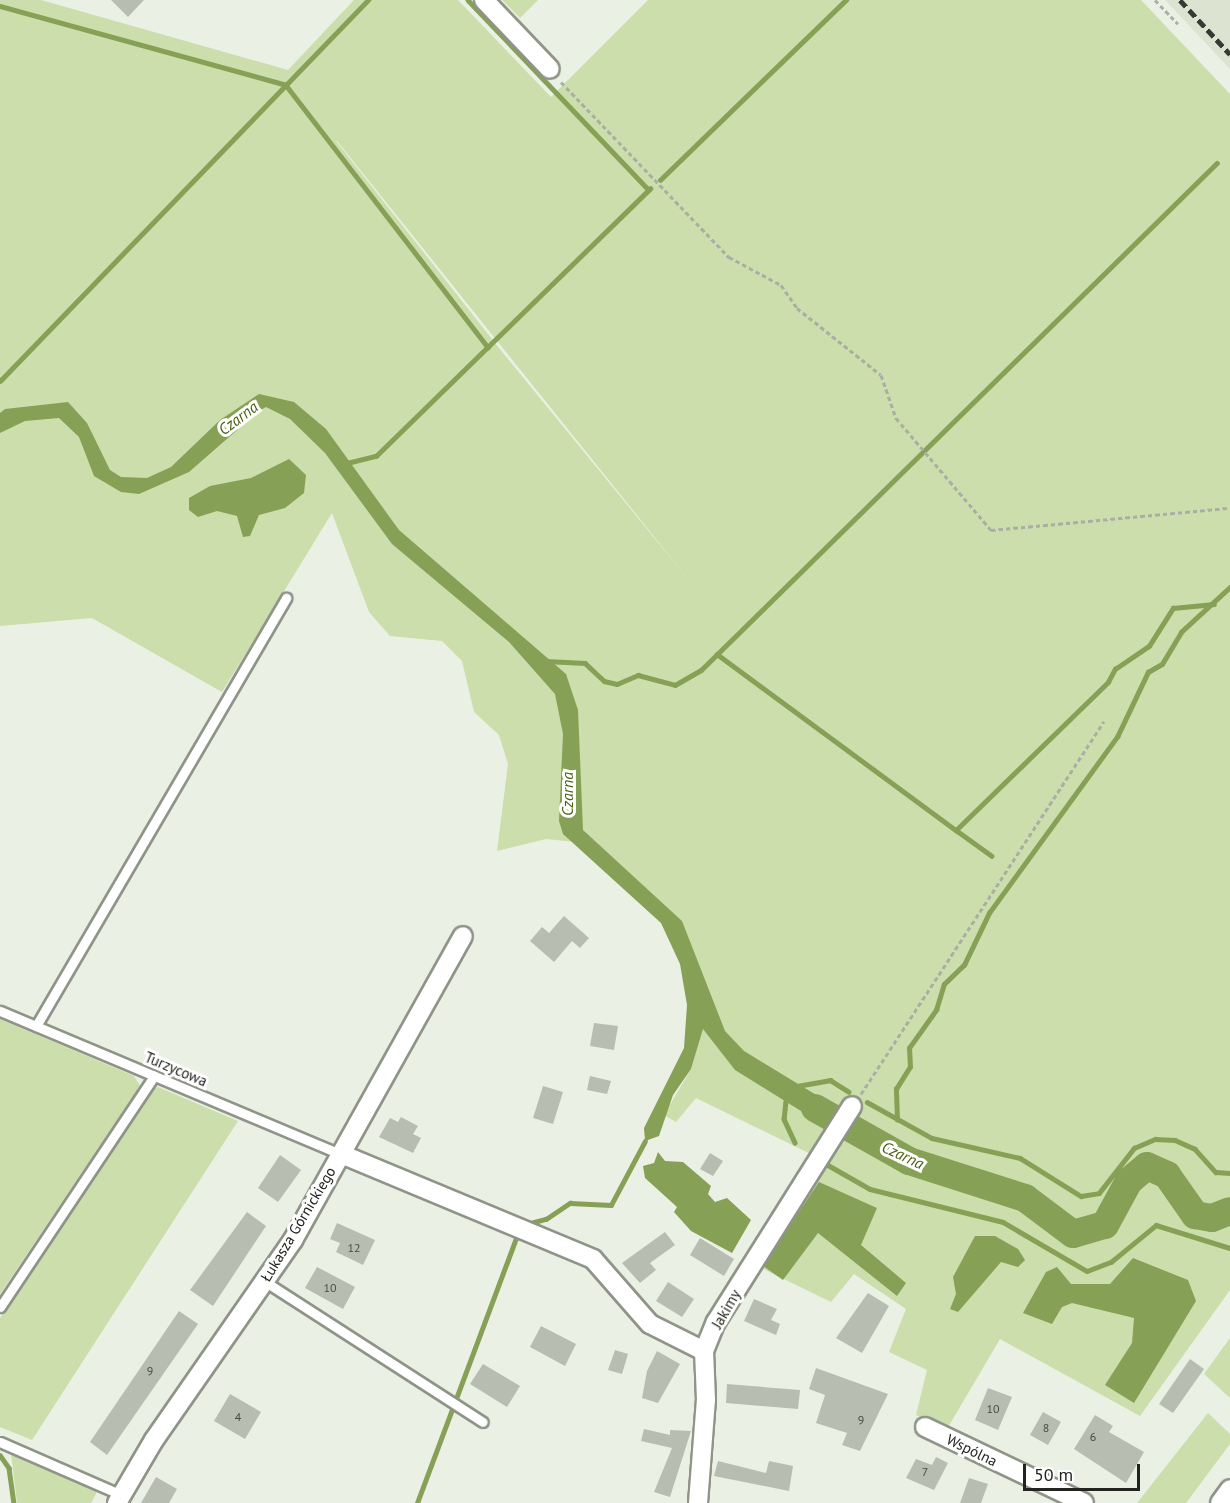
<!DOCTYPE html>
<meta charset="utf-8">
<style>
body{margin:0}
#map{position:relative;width:1230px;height:1503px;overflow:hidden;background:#ebf0e4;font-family:"PT Sans",sans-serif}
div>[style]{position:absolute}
.built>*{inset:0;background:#dce4d1}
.green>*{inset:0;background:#cbdeac}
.water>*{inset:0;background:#86a055}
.stream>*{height:4.5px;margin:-2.25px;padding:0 2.25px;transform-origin:2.25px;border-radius:2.25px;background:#86a055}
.river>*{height:28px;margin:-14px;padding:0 14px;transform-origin:14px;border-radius:14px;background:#86a055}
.building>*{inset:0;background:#b8bdb1}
.path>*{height:3px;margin-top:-1.5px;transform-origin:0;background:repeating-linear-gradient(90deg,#aaaea4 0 4.5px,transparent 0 7.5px)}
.roads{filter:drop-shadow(2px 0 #8f9488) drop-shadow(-2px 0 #8f9488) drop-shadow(0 2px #8f9488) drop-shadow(0 -2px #8f9488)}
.service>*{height:9px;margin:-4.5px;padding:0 4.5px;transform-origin:4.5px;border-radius:4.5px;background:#fff}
.minor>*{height:18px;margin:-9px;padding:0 9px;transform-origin:9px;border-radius:9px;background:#fff}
.rail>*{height:4.5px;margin-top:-2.25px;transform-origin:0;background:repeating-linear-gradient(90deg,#383935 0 9px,transparent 0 13.5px)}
span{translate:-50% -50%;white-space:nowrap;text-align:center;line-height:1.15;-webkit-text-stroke:6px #fff;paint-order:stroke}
.number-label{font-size:12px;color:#484a44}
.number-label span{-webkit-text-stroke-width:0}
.street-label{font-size:15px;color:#232420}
.water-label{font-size:16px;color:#4a620e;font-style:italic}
.scale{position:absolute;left:1023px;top:1464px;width:117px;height:27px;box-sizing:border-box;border:3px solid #232420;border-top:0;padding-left:8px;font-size:18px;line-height:21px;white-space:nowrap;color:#232420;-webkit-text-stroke:4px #fff;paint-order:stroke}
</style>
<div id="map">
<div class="built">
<div style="clip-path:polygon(1165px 0,1230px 0,1230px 69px)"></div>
</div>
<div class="green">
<div style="clip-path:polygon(evenodd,0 0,41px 0,288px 70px,354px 0,458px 0,551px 97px,648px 0,1141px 0,1230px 94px,1230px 1290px,1140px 1416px,1000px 1339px,947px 1429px,916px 1415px,927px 1370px,889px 1352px,906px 1309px,854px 1274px,831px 1302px,749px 1262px,815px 1156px,696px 1098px,676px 1122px,664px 1115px,691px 1069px,703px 1028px,674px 924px,576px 842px,546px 839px,497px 851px,508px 764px,499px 735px,474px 712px,462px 661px,442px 641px,390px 636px,369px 612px,332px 513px,222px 692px,92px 618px,0 626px,0 0,336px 141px,337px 141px,692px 584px,499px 348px,336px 141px)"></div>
<div style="clip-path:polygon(502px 0,538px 0,520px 18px)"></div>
<div style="clip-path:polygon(0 1019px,134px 1076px,140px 1086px,0 1294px)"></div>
<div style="clip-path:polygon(158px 1087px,238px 1121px,32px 1440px,0 1427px,0 1318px,149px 1092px)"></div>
<div style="clip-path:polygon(1230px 1338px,1230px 1398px,1204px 1374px)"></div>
<div style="clip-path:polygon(1208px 1413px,1230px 1434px,1230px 1444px,1186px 1503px,1137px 1503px)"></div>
<div style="clip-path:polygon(11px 1453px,98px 1490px,91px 1503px,17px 1503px)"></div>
</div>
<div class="water">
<div style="clip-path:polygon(259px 394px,294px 402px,326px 429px,399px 530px,566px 674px,578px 710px,583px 830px,682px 921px,725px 1031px,744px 1051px,841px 1110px,830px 1129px,735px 1070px,703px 1029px,691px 1069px,673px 1095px,659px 1136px,645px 1141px,644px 1128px,684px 1048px,687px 1005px,680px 964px,661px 923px,563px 834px,559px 821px,563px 734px,555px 694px,509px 642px,392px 544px,325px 453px,290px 419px,266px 407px,259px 411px,189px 472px,139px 494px,121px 492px,94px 476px,79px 437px,59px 418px,25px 421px,0 433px,0 413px,5px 409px,68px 402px,87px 423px,110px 470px,121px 477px,147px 478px,171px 467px,220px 420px)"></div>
<div style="clip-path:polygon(289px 459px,306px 475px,304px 493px,285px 508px,259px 515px,250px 536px,243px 537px,237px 516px,217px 511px,198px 517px,189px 510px,189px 498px,210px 486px,251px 478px)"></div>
<div style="clip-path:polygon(658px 1152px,665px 1161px,683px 1162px,711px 1186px,708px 1194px,715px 1202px,727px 1198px,751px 1220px,732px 1253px,691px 1231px,674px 1212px,677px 1207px,645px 1178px,643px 1166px,654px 1163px)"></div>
<div style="clip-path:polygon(819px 1182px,877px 1208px,861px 1245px,906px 1283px,897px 1296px,818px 1233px,783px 1280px,763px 1266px)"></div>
<div style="clip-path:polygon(975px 1236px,995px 1236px,1018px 1249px,1025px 1260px,1018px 1267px,1001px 1262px,958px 1312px,950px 1309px,956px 1294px,953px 1277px)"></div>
<div style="clip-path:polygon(1133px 1258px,1188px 1280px,1196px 1301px,1134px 1403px,1105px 1385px,1132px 1343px,1134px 1318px,1072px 1303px,1062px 1307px,1052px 1324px,1023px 1313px,1046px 1272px,1057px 1267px,1071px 1284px,1110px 1284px)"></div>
</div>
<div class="stream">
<div style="left:468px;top:0;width:262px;rotate:46.4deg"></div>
<div style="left:0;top:6px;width:297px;rotate:15.4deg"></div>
<div style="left:286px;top:85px;width:331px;rotate:52.4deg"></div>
<div style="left:660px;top:180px;width:259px;rotate:-44.1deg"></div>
<div style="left:0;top:381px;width:530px;rotate:-45.99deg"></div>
<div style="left:347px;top:463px;width:30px;rotate:-14deg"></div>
<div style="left:376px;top:456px;width:383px;rotate:-44.3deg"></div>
<div style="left:717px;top:654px;width:297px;rotate:36.4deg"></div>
<div style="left:956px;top:830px;width:212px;rotate:-44.2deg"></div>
<div style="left:1108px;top:682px;width:15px;rotate:-62deg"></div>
<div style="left:1115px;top:669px;width:41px;rotate:-34.1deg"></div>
<div style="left:1149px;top:646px;width:45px;rotate:-57.7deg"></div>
<div style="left:1173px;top:608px;width:41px;rotate:-5.6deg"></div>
<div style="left:546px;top:661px;width:39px;rotate:3deg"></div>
<div style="left:585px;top:663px;width:26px;rotate:43deg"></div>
<div style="left:604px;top:681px;width:13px;rotate:13deg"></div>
<div style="left:617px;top:684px;width:23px;rotate:-23deg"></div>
<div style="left:638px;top:675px;width:38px;rotate:15deg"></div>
<div style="left:675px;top:685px;width:30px;rotate:-30deg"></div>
<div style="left:701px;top:670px;width:723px;rotate:-44.5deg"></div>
<div style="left:956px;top:830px;width:44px;rotate:35.8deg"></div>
<div style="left:797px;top:1086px;width:34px;rotate:-10deg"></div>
<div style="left:830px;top:1080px;width:22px;rotate:32deg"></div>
<div style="left:786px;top:1101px;width:18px;rotate:96deg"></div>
<div style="left:784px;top:1119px;width:26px;rotate:65deg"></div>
<div style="left:867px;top:1102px;width:74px;rotate:29deg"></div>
<div style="left:932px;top:1138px;width:90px;rotate:12.8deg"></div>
<div style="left:1020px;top:1158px;width:72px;rotate:31.9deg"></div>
<div style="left:1081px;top:1196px;width:18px;rotate:-9deg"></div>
<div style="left:1099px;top:1193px;width:57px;rotate:-52.1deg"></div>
<div style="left:1134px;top:1148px;width:23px;rotate:-23deg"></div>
<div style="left:1155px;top:1139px;width:20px;rotate:3deg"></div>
<div style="left:1175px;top:1140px;width:22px;rotate:24deg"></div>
<div style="left:1195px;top:1149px;width:31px;rotate:48deg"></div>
<div style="left:1216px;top:1172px;width:14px;rotate:4deg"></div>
<div style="left:897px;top:1120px;width:31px;rotate:-92deg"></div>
<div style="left:896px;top:1089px;width:26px;rotate:-58deg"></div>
<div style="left:910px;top:1067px;width:19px;rotate:-93deg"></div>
<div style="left:909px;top:1048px;width:47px;rotate:-54.6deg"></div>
<div style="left:936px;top:1010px;width:27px;rotate:-73deg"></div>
<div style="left:944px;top:984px;width:28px;rotate:-44deg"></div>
<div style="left:964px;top:965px;width:58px;rotate:-64.3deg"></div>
<div style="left:989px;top:913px;width:218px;rotate:-54deg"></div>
<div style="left:1117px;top:737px;width:72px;rotate:-64.5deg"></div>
<div style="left:1148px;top:672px;width:16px;rotate:-30deg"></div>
<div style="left:1162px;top:664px;width:37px;rotate:-59deg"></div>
<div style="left:1181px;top:632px;width:67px;rotate:-42.6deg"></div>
<div style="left:828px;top:1165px;width:48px;rotate:29.7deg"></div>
<div style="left:870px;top:1189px;width:137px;rotate:13.9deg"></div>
<div style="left:1003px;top:1222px;width:97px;rotate:30.3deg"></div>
<div style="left:1087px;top:1271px;width:26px;rotate:-21deg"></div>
<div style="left:1111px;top:1262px;width:58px;rotate:-39.4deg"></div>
<div style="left:1156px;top:1225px;width:77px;rotate:17.3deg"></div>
<div style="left:523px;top:1225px;width:24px;rotate:-15deg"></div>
<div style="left:546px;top:1219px;width:29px;rotate:-34deg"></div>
<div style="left:570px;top:1203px;width:41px;rotate:2.8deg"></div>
<div style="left:611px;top:1205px;width:72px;rotate:-62deg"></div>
<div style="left:0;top:1455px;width:16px;rotate:55deg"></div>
<div style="left:9px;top:1468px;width:35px;rotate:82deg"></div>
<div style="left:417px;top:1503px;width:285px;rotate:-69.5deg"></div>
</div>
<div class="river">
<div style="left:815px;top:1108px;width:108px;rotate:29.4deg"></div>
<div style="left:909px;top:1161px;width:122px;rotate:17.7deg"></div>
<div style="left:1025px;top:1198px;width:60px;rotate:36.9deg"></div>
<div style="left:1073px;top:1234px;width:33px;rotate:-16deg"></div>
<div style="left:1105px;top:1225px;width:50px;rotate:-61.4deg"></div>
<div style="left:1129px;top:1181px;width:23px;rotate:-40deg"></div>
<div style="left:1147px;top:1166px;width:22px;rotate:24deg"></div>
<div style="left:1167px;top:1175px;width:49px;rotate:55deg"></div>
<div style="left:1195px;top:1215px;width:17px;rotate:10deg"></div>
<div style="left:1212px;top:1218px;width:19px;rotate:-21deg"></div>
</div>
<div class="building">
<div style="clip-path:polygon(111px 0,144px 0,128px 17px)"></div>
<div style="clip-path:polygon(564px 916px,589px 938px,580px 948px,572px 941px,554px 962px,530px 941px,542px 927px,549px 933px)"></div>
<div style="clip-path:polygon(594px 1023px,618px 1026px,614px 1050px,590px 1046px)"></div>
<div style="clip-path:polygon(590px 1076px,611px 1081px,607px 1094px,587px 1090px)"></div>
<div style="clip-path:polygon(543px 1086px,563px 1092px,553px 1124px,533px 1118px)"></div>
<div style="clip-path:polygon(401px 1117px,418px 1126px,413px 1134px,421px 1138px,413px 1153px,379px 1137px,390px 1118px,398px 1122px)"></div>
<div style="clip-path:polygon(710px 1153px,723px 1161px,713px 1176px,700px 1169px)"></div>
<div style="clip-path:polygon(280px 1155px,301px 1170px,278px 1202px,258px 1188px)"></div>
<div style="clip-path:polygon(247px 1212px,266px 1226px,213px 1306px,190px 1290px)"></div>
<div style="clip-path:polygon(337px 1223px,375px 1240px,363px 1265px,336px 1252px,340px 1243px,330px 1239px)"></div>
<div style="clip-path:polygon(665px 1232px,675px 1245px,650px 1263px,656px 1270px,640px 1283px,622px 1263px)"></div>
<div style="clip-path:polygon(700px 1238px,734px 1259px,724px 1276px,690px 1255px)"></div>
<div style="clip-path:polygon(317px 1267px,355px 1287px,343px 1309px,305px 1288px)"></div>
<div style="clip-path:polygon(668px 1282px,694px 1299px,682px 1317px,656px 1301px)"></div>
<div style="clip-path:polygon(868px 1293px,889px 1306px,862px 1353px,836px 1338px)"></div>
<div style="clip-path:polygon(754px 1299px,777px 1309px,771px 1320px,780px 1324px,776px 1335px,744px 1321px)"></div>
<div style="clip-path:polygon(179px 1311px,198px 1324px,107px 1455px,90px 1442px)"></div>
<div style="clip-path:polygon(541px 1326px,576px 1344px,565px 1366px,530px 1347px)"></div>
<div style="clip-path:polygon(615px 1350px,628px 1354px,622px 1374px,608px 1370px)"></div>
<div style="clip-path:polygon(657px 1351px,680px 1364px,658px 1403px,642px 1398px,647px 1371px)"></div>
<div style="clip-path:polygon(1190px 1359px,1204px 1369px,1173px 1413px,1159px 1404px)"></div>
<div style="clip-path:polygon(483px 1364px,520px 1386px,507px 1407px,470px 1384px)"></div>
<div style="clip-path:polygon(816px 1368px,888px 1394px,860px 1451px,842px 1445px,847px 1433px,816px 1423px,825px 1395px,809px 1389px)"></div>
<div style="clip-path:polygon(727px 1384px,800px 1390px,798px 1409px,726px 1403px)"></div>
<div style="clip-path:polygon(988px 1388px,1012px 1397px,998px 1430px,975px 1420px)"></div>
<div style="clip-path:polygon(230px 1394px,261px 1412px,245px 1439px,214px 1421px)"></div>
<div style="clip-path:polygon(1043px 1412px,1061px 1422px,1048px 1445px,1030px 1435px)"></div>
<div style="clip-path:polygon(1095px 1415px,1113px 1426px,1109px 1432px,1144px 1452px,1126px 1483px,1074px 1449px)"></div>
<div style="clip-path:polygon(644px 1429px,670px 1435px,670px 1430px,691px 1431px,670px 1497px,654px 1492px,672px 1448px,641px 1441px)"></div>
<div style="clip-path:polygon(936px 1457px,948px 1463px,934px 1490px,906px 1478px,916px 1459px,932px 1465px)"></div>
<div style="clip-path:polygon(718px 1461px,766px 1473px,769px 1461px,793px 1466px,789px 1491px,714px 1476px)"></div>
<div style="clip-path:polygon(156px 1477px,177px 1489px,169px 1503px,141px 1503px)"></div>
<div style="clip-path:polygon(969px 1478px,988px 1484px,981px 1503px,960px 1503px)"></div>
</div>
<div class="path">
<div style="left:1155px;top:0;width:33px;rotate:46deg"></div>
<div style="left:561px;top:82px;width:243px;rotate:46.2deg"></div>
<div style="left:729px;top:257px;width:59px;rotate:28.3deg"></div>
<div style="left:781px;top:285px;width:28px;rotate:55deg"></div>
<div style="left:797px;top:308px;width:107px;rotate:38.6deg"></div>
<div style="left:881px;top:375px;width:46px;rotate:70.8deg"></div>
<div style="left:896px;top:418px;width:147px;rotate:49.7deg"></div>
<div style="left:991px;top:530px;width:240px;rotate:-5.3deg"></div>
<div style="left:861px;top:1094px;width:445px;rotate:-56.9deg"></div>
</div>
<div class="roads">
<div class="service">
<div style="left:0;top:1011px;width:370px;rotate:22.8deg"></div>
<div style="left:36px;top:1026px;width:496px;rotate:-59.7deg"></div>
<div style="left:264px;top:1281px;width:260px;rotate:32.8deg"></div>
<div style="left:0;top:1307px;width:278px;rotate:-56.3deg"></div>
<div style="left:0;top:1442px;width:133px;rotate:23.5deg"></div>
</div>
<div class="minor">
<div style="left:484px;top:0;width:95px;rotate:46.3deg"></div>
<div style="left:341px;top:1154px;width:273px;rotate:22.6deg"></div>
<div style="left:593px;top:1259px;width:86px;rotate:48.8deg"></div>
<div style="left:650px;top:1324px;width:60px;rotate:26.6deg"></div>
<div style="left:925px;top:1427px;width:176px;rotate:25.5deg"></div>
<div style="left:117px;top:1503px;width:73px;rotate:-59.6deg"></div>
<div style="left:154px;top:1440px;width:244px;rotate:-55.2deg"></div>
<div style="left:293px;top:1240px;width:348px;rotate:-60.8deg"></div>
<div style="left:698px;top:1503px;width:103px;rotate:-85.6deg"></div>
<div style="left:706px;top:1400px;width:49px;rotate:-92.3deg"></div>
<div style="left:704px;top:1351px;width:31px;rotate:-68deg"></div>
<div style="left:716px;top:1322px;width:255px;rotate:-57.8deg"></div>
<div style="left:1220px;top:1503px;width:17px;rotate:-54deg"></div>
</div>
</div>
<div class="rail">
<div style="left:1180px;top:0;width:74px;rotate:47.2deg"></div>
</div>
<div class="number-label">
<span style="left:354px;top:1248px">12</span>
<span style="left:330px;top:1288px">10</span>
<span style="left:150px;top:1371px">9</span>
<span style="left:993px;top:1409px">10</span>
<span style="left:238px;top:1417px">4</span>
<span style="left:861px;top:1420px">9</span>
<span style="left:1046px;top:1428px">8</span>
<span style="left:1093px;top:1437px">6</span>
<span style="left:925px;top:1472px">7</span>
</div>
<div class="street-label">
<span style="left:176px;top:1069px;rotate:23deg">Turzycowa</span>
<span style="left:298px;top:1224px;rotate:-59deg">Łukasza Górnickiego</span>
<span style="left:726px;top:1309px;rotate:-60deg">Jakimy</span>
<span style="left:972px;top:1450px;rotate:26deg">Wspólna</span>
</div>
<div class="water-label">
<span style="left:238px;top:418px;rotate:-37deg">Czarna</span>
<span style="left:567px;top:794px;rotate:-90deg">Czarna</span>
<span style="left:903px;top:1155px;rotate:25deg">Czarna</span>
</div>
<div class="scale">50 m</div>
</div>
